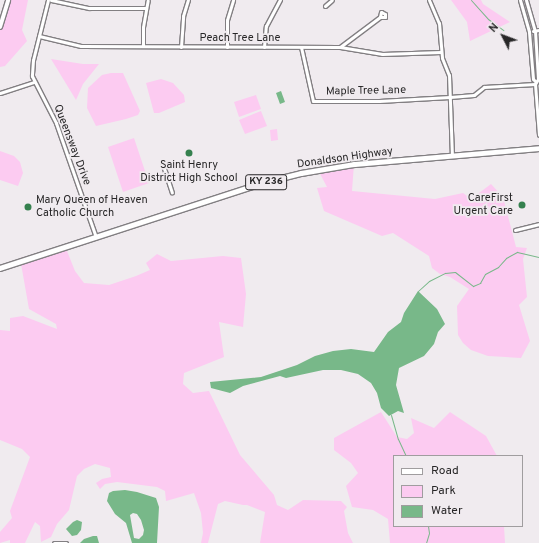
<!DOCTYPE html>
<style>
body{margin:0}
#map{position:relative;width:539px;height:543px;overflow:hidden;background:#f0ebef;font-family:Overpass,sans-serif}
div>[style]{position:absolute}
.green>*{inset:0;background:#fccbf1}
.water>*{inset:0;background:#78b889}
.stream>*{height:1px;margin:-0.5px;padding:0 0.5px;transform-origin:0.5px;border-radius:0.5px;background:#78b889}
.roads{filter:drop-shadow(1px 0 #827f82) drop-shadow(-1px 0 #827f82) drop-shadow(0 1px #827f82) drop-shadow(0 -1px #827f82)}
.minor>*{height:3px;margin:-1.5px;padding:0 1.5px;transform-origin:1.5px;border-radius:1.5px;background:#fff}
.secondary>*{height:4px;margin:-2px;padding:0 2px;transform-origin:2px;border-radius:2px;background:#fff}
.primary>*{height:4.5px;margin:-2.25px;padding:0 2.25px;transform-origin:2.25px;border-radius:2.25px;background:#fff}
.dots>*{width:11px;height:11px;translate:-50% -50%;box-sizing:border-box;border:2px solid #f0ebef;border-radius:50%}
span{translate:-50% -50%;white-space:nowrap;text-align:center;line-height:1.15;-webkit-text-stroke:3.5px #f0ebef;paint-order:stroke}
.shield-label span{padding:1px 3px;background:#f0ebef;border:1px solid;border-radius:3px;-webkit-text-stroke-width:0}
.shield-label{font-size:10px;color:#282728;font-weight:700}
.street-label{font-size:11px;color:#282728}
.poi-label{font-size:11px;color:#282728}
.right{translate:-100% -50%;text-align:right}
.left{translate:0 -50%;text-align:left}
.legend{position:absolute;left:393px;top:455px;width:130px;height:72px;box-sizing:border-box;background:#f0ebef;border:1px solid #a09d9f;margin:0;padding:5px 7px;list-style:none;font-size:12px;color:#282728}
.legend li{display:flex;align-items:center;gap:8px;height:20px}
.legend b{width:20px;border:1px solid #a09d9f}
.north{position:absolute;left:483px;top:16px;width:40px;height:40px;-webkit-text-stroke:3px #f0ebef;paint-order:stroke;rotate:312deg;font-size:11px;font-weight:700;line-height:16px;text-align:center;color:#282728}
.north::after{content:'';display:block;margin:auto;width:14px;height:18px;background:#282728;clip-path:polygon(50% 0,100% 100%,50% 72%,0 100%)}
</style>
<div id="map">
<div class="green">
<div style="clip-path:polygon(8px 0,28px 0,22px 30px,27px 41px,5px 66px,0 67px,0 27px)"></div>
<div style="clip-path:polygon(451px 0,481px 0,483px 4px,510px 22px,470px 41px,467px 22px)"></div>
<div style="clip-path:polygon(51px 59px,83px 64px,99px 64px,83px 84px,76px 100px)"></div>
<div style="clip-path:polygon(111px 73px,123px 73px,140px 111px,138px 115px,126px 119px,96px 126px,87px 108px,88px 88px,102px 75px)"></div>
<div style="clip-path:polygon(161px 79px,173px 83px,184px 95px,185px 102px,159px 113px,154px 113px,146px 83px)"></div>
<div style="clip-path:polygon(256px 95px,261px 109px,239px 117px,234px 102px)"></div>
<div style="clip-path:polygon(261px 111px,267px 126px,245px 134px,239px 120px)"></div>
<div style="clip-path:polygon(277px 129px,278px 140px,271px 141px,270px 130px)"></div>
<div style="clip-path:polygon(134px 138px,149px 183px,123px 192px,108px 147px)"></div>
<div style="clip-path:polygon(0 151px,14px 156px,20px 162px,23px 173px,18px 186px,0 180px)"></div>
<div style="clip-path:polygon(354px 164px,352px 191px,435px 199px,463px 193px,471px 199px,491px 184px,503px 197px,516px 247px,527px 248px,523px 259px,527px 297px,519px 305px,530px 341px,521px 358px,488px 356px,471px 350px,463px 343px,458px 335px,457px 306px,469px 289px,450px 277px,440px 274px,432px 268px,429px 256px,393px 233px,382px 236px,324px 211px,317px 188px,327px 187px,318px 170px)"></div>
<div style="clip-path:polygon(65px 246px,75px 271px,84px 283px,109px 285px,136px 276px,150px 270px,146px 263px,157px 254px,171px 261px,223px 256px,241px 258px,246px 294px,243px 327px,219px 322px,224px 357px,184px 373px,183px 384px,193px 393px,209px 391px,240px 455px,274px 495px,277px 505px,288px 510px,303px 500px,341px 501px,347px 507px,344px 511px,348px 533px,353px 543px,260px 543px,265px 512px,247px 505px,243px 505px,225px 501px,218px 504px,208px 543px,201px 543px,203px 533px,201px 513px,194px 493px,166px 501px,165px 491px,157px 487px,117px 482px,105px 484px,100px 489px,96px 483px,102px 479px,111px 477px,110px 468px,95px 464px,84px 469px,77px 476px,69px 510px,57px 524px,51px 537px,41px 542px,40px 526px,35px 522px,25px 543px,10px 543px,10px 540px,0 543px,0 532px,12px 518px,10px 511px,30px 457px,22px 449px,0 440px,0 330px,10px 331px,10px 318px,23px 316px,57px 329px,56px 324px,29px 309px,20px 258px)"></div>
<div style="clip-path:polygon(381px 412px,397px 437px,407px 439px,414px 433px,411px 418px,434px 428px,450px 412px,486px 436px,497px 456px,394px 456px,394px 526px,504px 526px,505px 543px,390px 543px,388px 519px,373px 510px,352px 507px,346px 486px,358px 473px,351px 463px,334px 450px,334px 438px)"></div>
</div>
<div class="water">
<div style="clip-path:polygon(281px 91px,285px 102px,280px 104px,276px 93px)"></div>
<div style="clip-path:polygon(418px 291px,437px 309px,445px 324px,438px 332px,434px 344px,424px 356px,399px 368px,396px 385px,404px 413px,398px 411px,389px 416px,381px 408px,377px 393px,371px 383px,358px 374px,341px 370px,323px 370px,286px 378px,280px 376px,243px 386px,230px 393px,211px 388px,210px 382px,261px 377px,297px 365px,315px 356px,333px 351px,351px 349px,374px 352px,388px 332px,401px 322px,404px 313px)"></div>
<div style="clip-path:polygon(evenodd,125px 490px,137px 492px,156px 498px,159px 507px,157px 543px,132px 543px,126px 523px,115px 514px,107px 501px,109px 493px,113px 491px,125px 490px,133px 513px,137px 514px,141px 520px,144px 530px,143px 535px,139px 539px,134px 538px,130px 515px,133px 513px)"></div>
<div style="clip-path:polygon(77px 520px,82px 522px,81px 530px,77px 535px,72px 536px,66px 529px,73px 522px)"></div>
<div style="clip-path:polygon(93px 536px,97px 536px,99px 543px,80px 543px,84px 539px)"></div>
</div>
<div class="stream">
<div style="left:471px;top:0;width:25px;rotate:48deg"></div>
<div style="left:488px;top:19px;width:19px;rotate:36deg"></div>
<div style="left:418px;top:291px;width:15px;rotate:-42deg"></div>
<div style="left:429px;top:281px;width:18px;rotate:-27deg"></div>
<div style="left:445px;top:273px;width:10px;rotate:-6deg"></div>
<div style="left:455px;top:272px;width:23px;rotate:38deg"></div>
<div style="left:473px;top:286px;width:8px;rotate:-23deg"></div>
<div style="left:480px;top:283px;width:10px;rotate:-61deg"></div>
<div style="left:485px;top:274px;width:15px;rotate:-28deg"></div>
<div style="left:498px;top:267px;width:12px;rotate:-48deg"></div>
<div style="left:506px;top:258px;width:13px;rotate:-29deg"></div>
<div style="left:517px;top:252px;width:23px;rotate:13deg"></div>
<div style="left:391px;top:415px;width:25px;rotate:74deg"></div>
<div style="left:398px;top:439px;width:19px;rotate:65deg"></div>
<div style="left:426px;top:543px;width:10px;rotate:-73deg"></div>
<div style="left:429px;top:533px;width:7px;rotate:-98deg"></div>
</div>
<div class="roads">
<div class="minor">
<div style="left:48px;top:0;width:62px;rotate:104deg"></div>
<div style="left:33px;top:60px;width:16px;rotate:94deg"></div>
<div style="left:32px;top:76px;width:53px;rotate:62.9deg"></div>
<div style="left:56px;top:123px;width:121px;rotate:70.7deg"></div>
<div style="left:51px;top:0;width:39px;rotate:12deg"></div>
<div style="left:89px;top:8px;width:57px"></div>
<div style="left:429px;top:0;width:25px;rotate:67deg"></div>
<div style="left:439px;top:23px;width:35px;rotate:85deg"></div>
<div style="left:442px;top:58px;width:18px;rotate:68deg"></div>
<div style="left:449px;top:75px;width:80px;rotate:87.9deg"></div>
<div style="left:520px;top:0;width:33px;rotate:74deg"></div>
<div style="left:529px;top:32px;width:47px;rotate:85.1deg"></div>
<div style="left:533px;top:79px;width:3px;rotate:45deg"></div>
<div style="left:526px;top:0;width:32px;rotate:74deg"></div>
<div style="left:535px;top:31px;width:48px;rotate:86.4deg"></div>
<div style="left:538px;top:79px;width:6px;rotate:121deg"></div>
<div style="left:535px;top:84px;width:51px;rotate:85.5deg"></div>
<div style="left:325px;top:6px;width:9px;rotate:-41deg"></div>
<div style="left:533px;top:31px;width:6px;rotate:-9deg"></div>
<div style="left:39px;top:36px;width:43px;rotate:13.4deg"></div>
<div style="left:81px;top:46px;width:259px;rotate:0.2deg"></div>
<div style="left:340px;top:47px;width:43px;rotate:9.5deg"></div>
<div style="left:382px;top:54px;width:59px;rotate:-1.9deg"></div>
<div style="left:143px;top:46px;width:19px;rotate:-90deg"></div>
<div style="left:143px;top:27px;width:27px;rotate:-80deg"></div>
<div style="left:181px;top:47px;width:31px;rotate:-86deg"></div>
<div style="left:183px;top:16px;width:17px;rotate:-73deg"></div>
<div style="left:227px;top:47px;width:27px;rotate:-90deg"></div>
<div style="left:227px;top:20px;width:21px;rotate:-73deg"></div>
<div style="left:264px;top:47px;width:21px;rotate:-85deg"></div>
<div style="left:266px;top:26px;width:30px;rotate:-62deg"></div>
<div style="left:301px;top:47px;width:55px;rotate:77.5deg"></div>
<div style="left:313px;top:101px;width:66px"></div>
<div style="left:379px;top:101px;width:71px;rotate:-3.2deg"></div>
<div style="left:450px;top:97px;width:24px;rotate:-5deg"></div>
<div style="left:474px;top:95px;width:13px;rotate:-39deg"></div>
<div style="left:484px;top:87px;width:51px;rotate:-3.4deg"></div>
<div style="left:340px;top:47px;width:50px;rotate:-36.9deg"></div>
<div style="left:380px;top:17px;width:5px"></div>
<div style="left:385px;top:17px;width:3px;rotate:-90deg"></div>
<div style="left:385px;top:14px;width:4px;rotate:-153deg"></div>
<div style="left:381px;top:12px;width:5px;rotate:101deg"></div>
<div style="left:0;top:93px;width:36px;rotate:-18deg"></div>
<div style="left:162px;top:162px;width:32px;rotate:72deg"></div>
<div style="left:515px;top:230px;width:25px;rotate:-14deg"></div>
<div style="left:54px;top:543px;width:12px"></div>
</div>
<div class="secondary">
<div style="left:0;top:27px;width:28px;rotate:-73deg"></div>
</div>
<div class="primary">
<div style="left:0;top:268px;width:279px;rotate:-18deg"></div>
<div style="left:265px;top:182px;width:37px;rotate:-14deg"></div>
<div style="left:301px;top:173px;width:54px;rotate:-9.6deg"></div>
<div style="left:354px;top:164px;width:186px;rotate:-4.9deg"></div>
</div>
</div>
<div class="dots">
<div style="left:189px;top:153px;background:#35804e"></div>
<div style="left:522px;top:205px;background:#35804e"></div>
<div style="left:28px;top:207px;background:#35804e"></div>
</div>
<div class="shield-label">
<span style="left:266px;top:182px">KY 236</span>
</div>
<div class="street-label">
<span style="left:240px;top:38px">Peach Tree Lane</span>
<span style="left:366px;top:91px;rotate:-1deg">Maple Tree Lane</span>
<span style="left:72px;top:145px;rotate:69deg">Queensway Drive</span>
<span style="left:345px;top:158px;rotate:-8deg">Donaldson Highway</span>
</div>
<div class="poi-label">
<span style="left:189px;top:172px">Saint Henry<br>District High School</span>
<span class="right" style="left:513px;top:205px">CareFirst<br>Urgent Care</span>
<span class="left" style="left:36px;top:207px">Mary Queen of Heaven<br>Catholic Church</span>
</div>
<ul class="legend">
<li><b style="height:5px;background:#fff"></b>Road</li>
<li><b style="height:11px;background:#fccbf1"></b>Park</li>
<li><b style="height:11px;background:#78b889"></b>Water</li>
</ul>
<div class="north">N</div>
</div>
